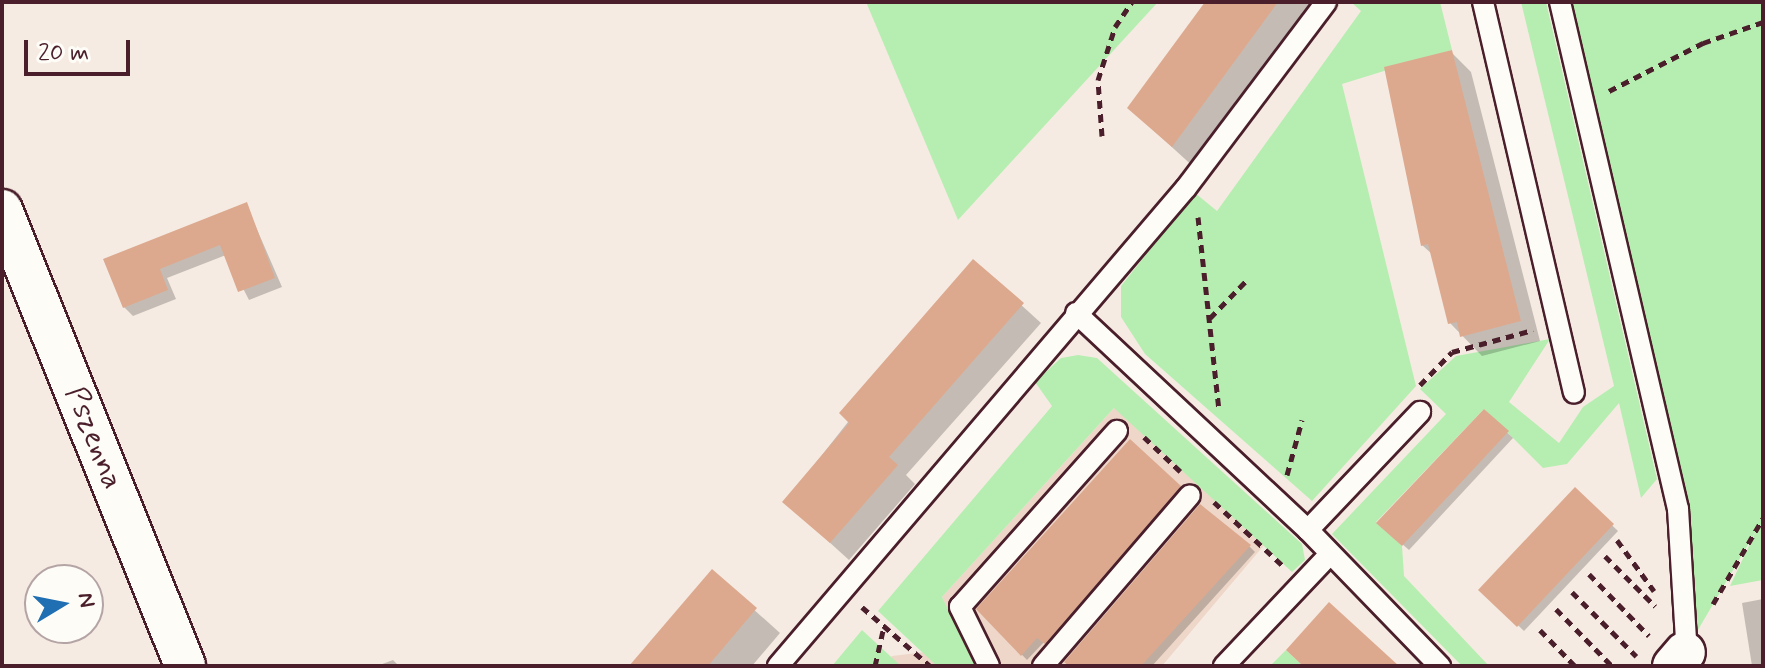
<!DOCTYPE html>
<style>
body{margin:0}
#map{position:relative;width:1765px;height:668px;overflow:hidden;background:#f6ebe2;font-family:Mynerve,sans-serif}
div>[style]{position:absolute}
.built>*{inset:0;background:#eed7c9}
.green>*{inset:0;background:#b6eeb1}
.shadow>*{inset:0;background:#0003}
.building>*{inset:0;background:#dca98f}
.path>*{height:5px;margin-top:-2.5px;transform-origin:0;background:repeating-linear-gradient(90deg,#4a1f2b 0 8px,transparent 0 14px)}
.roads{filter:drop-shadow(2px 0 #4a1f2b) drop-shadow(-2px 0 #4a1f2b) drop-shadow(0 2px #4a1f2b) drop-shadow(0 -2px #4a1f2b)}
.lane>*{height:20px;margin:-10px;padding:0 10px;transform-origin:10px;border-radius:10px;background:#fdfcf7}
.street>*{height:40px;margin:-20px;padding:0 20px;transform-origin:20px;border-radius:20px;background:#fdfcf7}
span{translate:-50% -50%;white-space:nowrap;text-align:center;line-height:1.15;-webkit-text-stroke:7px #fdfcf7;paint-order:stroke}
.street-label{font-size:30px;color:#4a1f2b}
.frame{position:absolute;inset:0;border:4px solid #4a1f2b;pointer-events:none}
.north{position:absolute;left:24px;top:564px;width:80px;height:80px;box-sizing:border-box;background:#fdfcf7;border:2px solid #b5a4a5;border-radius:50%;rotate:80deg;font-size:22px;font-weight:700;line-height:32px;text-align:center;color:#4a1f2b}
.north::after{content:'';display:block;margin:auto;width:28px;height:36px;background:#1f6fb2;clip-path:polygon(50% 0,100% 100%,50% 72%,0 100%)}
.scale{position:absolute;left:24px;top:40px;width:106px;height:36px;box-sizing:border-box;border:4px solid #4a1f2b;border-top:0;padding-left:10px;font-size:24px;line-height:28px;white-space:nowrap;color:#4a1f2b;-webkit-text-stroke:6px #fdfcf7;paint-order:stroke}
</style>
<div id="map">
<div class="built">
<div style="clip-path:polygon(1116px 406px,1265px 544px,1162px 666px,883px 666px,892px 656px,966px 647px,942px 597px)"></div>
</div>
<div class="green">
<div style="clip-path:polygon(866px 2px,1158px 2px,958px 220px)"></div>
<div style="clip-path:polygon(1351px 2px,1440px 2px,1452px 50px,1342px 84px,1416px 386px,1312px 501px,1145px 354px,1121px 317px,1121px 286px,1195px 193px,1217px 211px,1361px 11px)"></div>
<div style="clip-path:polygon(1521px 2px,1546px 2px,1657px 479px,1641px 498px,1619px 403px,1567px 464px,1543px 468px,1484px 409px,1376px 522px,1402px 546px,1404px 576px,1489px 666px,1462px 666px,1332px 534px,1446px 414px,1420px 389px,1456px 356px,1550px 339px,1509px 402px,1559px 443px,1583px 407px,1614px 386px)"></div>
<div style="clip-path:polygon(1560px 2px,1763px 2px,1763px 580px,1730px 586px,1756px 531px,1685px 652px,1678px 509px)"></div>
<div style="clip-path:polygon(1078px 355px,1097px 358px,1302px 544px,1305px 560px,1292px 572px,1114px 408px,942px 597px,976px 666px,937px 666px,878px 611px,1052px 406px,1035px 382px,1061px 358px)"></div>
<div style="clip-path:polygon(862px 630px,901px 666px,832px 666px)"></div>
<div style="clip-path:polygon(1286px 650px,1303px 666px,1270px 666px)"></div>
</div>
<div class="shadow">
<div style="clip-path:polygon(1207px 2px,1324px 2px,1197px 170px,1129px 108px)"></div>
<div style="clip-path:polygon(1451px 52px,1471px 72px,1540px 341px,1482px 356px,1450px 323px,1433px 255px,1422px 245px)"></div>
<div style="clip-path:polygon(246px 204px,282px 287px,249px 300px,226px 255px,167px 278px,176px 299px,133px 316px,124px 307px,105px 260px)"></div>
<div style="clip-path:polygon(974px 262px,1041px 323px,906px 475px,915px 484px,849px 560px,785px 502px)"></div>
<div style="clip-path:polygon(1484px 411px,1513px 438px,1409px 550px,1384px 528px)"></div>
<div style="clip-path:polygon(1131px 442px,1185px 493px,1051px 648px,1044px 642px,1027px 660px,978px 609px)"></div>
<div style="clip-path:polygon(1575px 490px,1618px 531px,1524px 631px,1481px 590px)"></div>
<div style="clip-path:polygon(1249px 546px,1255px 552px,1152px 666px,1071px 666px)"></div>
<div style="clip-path:polygon(712px 572px,780px 633px,752px 666px,632px 666px)"></div>
<div style="clip-path:polygon(1763px 599px,1763px 666px,1752px 666px,1742px 603px)"></div>
<div style="clip-path:polygon(393px 660px,399px 666px,377px 666px)"></div>
</div>
<div class="building">
<div style="clip-path:polygon(1205px 2px,1278px 2px,1172px 147px,1127px 108px)"></div>
<div style="clip-path:polygon(1452px 50px,1521px 321px,1460px 337px,1457px 322px,1448px 324px,1428px 244px,1421px 246px,1384px 67px)"></div>
<div style="clip-path:polygon(247px 202px,275px 278px,238px 292px,220px 245px,160px 269px,168px 290px,123px 308px,103px 259px)"></div>
<div style="clip-path:polygon(973px 259px,1024px 303px,889px 457px,898px 465px,830px 543px,782px 502px,849px 423px,839px 413px)"></div>
<div style="clip-path:polygon(1484px 409px,1509px 431px,1402px 546px,1376px 523px)"></div>
<div style="clip-path:polygon(1130px 439px,1181px 486px,1045px 644px,1037px 638px,1021px 656px,976px 609px)"></div>
<div style="clip-path:polygon(1575px 487px,1614px 524px,1517px 627px,1478px 590px)"></div>
<div style="clip-path:polygon(1200px 504px,1251px 545px,1141px 666px,1069px 666px,1064px 662px)"></div>
<div style="clip-path:polygon(712px 569px,757px 608px,708px 666px,629px 666px)"></div>
<div style="clip-path:polygon(1329px 602px,1399px 666px,1303px 666px,1286px 650px)"></div>
</div>
<div class="path">
<div style="left:1609px;top:91px;width:106px;rotate:-27.1deg"></div>
<div style="left:1703px;top:43px;width:64px;rotate:-19.3deg"></div>
<div style="left:1102px;top:136px;width:56px;rotate:-94.1deg"></div>
<div style="left:1098px;top:80px;width:56px;rotate:-72.2deg"></div>
<div style="left:1115px;top:27px;width:30px;rotate:-56deg"></div>
<div style="left:1198px;top:217px;width:194px;rotate:83.8deg"></div>
<div style="left:1210px;top:318px;width:53px;rotate:-45.8deg"></div>
<div style="left:1420px;top:385px;width:46px;rotate:-45.9deg"></div>
<div style="left:1452px;top:352px;width:84px;rotate:-15.2deg"></div>
<div style="left:1144px;top:437px;width:50px;rotate:43.4deg"></div>
<div style="left:1287px;top:475px;width:57px;rotate:-74.7deg"></div>
<div style="left:1214px;top:502px;width:94px;rotate:42.8deg"></div>
<div style="left:1617px;top:540px;width:63px;rotate:54deg"></div>
<div style="left:1605px;top:556px;width:71px;rotate:45deg"></div>
<div style="left:1589px;top:574px;width:86px;rotate:45.9deg"></div>
<div style="left:1572px;top:592px;width:91px;rotate:45deg"></div>
<div style="left:1713px;top:604px;width:99px;rotate:-59.8deg"></div>
<div style="left:862px;top:607px;width:90px;rotate:40.9deg"></div>
<div style="left:1556px;top:609px;width:80px;rotate:45.5deg"></div>
<div style="left:1540px;top:630px;width:50px;rotate:45.8deg"></div>
<div style="left:875px;top:666px;width:41px;rotate:-77.3deg"></div>
</div>
<div class="roads">
<div class="lane">
<div style="left:1483px;top:2px;width:401px;rotate:76.9deg"></div>
<div style="left:1560px;top:2px;width:521px;rotate:76.9deg"></div>
<div style="left:1678px;top:509px;width:149px;rotate:86.5deg"></div>
<div style="left:1076px;top:313px;width:318px;rotate:43.1deg"></div>
<div style="left:1308px;top:530px;width:190px;rotate:45.9deg"></div>
<div style="left:1308px;top:530px;width:163px;rotate:-46.5deg"></div>
<div style="left:778px;top:666px;width:628px;rotate:-49.52deg"></div>
<div style="left:1186px;top:188px;width:233px;rotate:-53deg"></div>
<div style="left:989px;top:666px;width:66px;rotate:-116.2deg"></div>
<div style="left:960px;top:607px;width:236px;rotate:-48.3deg"></div>
<div style="left:1043px;top:666px;width:225px;rotate:-49.3deg"></div>
<div style="left:1224px;top:666px;width:150px;rotate:-46.6deg"></div>
</div>
<div class="street">
<div style="left:2px;top:210px;width:491px;rotate:68.1deg"></div>
<div style="left:1673px;top:666px;width:18px;rotate:-49deg"></div>
</div>
</div>
<div class="street-label">
<span style="left:93px;top:438px;rotate:68deg">Pszenna</span>
</div>
<div class="frame"></div>
<div class="north">N</div>
<div class="scale">20 m</div>
</div>
